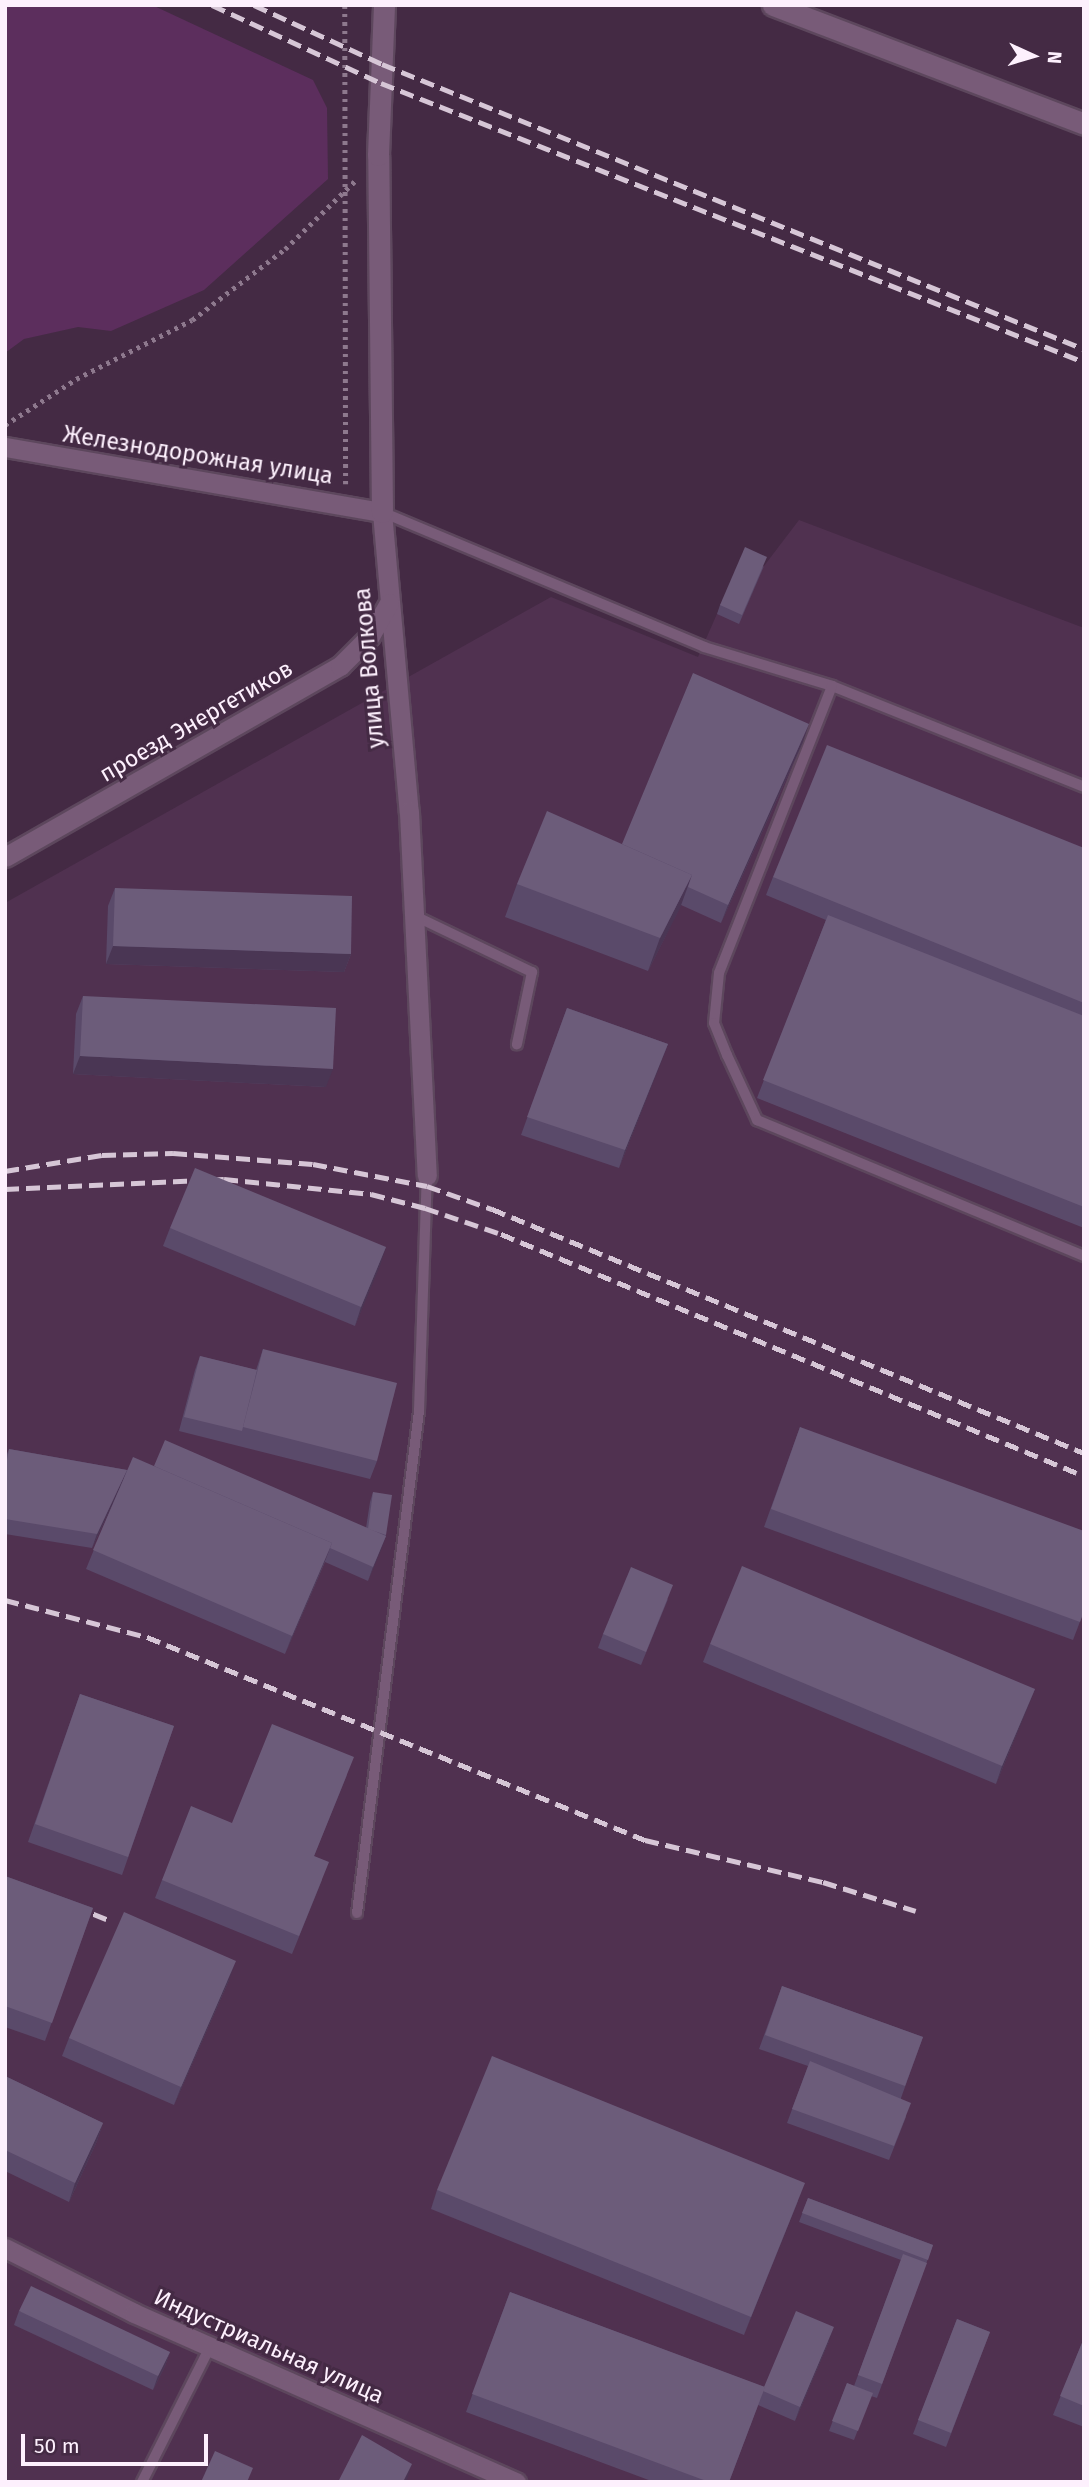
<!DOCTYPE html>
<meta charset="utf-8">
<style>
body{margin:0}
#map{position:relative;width:1089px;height:2487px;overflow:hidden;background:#442a44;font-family:"Fira Sans",sans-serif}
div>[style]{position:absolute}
.built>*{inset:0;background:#503150}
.green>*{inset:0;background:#5c2e5d}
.path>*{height:4.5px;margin-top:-2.25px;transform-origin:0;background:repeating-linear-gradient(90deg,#8e798e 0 3.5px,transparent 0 8.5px)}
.roads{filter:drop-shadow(2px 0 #5d475d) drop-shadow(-2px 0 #5d475d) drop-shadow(0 2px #5d475d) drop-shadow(0 -2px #5d475d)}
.service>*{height:10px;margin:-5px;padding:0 5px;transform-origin:5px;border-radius:5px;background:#785b78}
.minor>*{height:19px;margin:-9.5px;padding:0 9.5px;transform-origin:9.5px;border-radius:9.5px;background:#785b78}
.tertiary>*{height:21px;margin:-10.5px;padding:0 10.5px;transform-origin:10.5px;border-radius:10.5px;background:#785b78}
.rail>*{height:5px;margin-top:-2.5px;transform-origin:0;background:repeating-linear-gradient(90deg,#d6c6d6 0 14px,transparent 0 21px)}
.wall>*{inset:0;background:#5a4a6a}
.shaded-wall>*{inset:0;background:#4a3654}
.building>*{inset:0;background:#6c5c7a}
span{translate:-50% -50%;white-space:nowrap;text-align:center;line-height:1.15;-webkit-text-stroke:6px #442a44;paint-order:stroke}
.street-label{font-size:23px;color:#fdf0fd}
.frame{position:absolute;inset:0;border:7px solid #fdf0fd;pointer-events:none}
.north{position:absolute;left:998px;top:21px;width:70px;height:70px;-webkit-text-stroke:5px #442a44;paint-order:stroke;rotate:94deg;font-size:19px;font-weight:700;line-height:28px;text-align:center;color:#fdf0fd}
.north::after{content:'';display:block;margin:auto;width:24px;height:32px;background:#fdf0fd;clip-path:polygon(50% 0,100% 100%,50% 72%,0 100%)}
.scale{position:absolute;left:21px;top:2434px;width:187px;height:32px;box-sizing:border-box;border:4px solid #fdf0fd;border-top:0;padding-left:9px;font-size:21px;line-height:24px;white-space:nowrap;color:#fdf0fd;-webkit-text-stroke:5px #442a44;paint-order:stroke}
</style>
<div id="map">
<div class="built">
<div style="clip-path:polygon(799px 520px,1084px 628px,1084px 2482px,5px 2482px,5px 903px,551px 597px,698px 657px,742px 557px,764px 566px)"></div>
</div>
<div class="green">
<div style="clip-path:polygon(5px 5px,152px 5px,313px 80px,327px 108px,328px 179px,204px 290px,111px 331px,78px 327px,24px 339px,5px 353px)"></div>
</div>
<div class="path">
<div style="left:345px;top:5px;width:479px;rotate:89.9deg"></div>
<div style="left:5px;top:425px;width:85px;rotate:-32.9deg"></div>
<div style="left:76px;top:379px;width:130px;rotate:-27deg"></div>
<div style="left:192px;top:320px;width:117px;rotate:-37.4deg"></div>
<div style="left:285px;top:249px;width:99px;rotate:-44.2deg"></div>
</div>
<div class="roads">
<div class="service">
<div style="left:382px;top:512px;width:349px;rotate:22.7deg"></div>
<div style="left:704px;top:647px;width:134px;rotate:16.9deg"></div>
<div style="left:832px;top:686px;width:271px;rotate:21.8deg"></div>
<div style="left:832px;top:686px;width:308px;rotate:111.5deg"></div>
<div style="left:719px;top:973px;width:50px;rotate:95.7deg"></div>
<div style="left:714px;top:1023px;width:35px;rotate:68deg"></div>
<div style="left:727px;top:1055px;width:72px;rotate:65.2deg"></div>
<div style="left:757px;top:1120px;width:354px;rotate:22.6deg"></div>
<div style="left:415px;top:916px;width:130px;rotate:25.6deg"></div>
<div style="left:532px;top:972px;width:74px;rotate:101.8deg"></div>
<div style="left:357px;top:1913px;width:506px;rotate:-82.96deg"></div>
<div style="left:419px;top:1411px;width:235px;rotate:-88.1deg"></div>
<div style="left:142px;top:2482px;width:151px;rotate:-63.3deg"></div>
</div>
<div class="minor">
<div style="left:5px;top:447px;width:383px;rotate:9.8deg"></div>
<div style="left:382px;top:512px;width:301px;rotate:84.9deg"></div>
<div style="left:409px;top:812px;width:364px;rotate:87.2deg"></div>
<div style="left:5px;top:857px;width:386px;rotate:-29.7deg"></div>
<div style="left:340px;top:666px;width:42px;rotate:-45deg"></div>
<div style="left:370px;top:636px;width:38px;rotate:-60deg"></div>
<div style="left:5px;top:2248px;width:144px;rotate:26.7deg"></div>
<div style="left:134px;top:2313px;width:418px;rotate:23.9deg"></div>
</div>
<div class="tertiary">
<div style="left:773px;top:5px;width:333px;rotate:20.9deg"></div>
<div style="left:382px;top:512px;width:357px;rotate:-90.6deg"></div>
<div style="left:378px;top:155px;width:150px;rotate:-87.7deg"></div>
</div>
</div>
<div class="rail">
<div style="left:212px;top:5px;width:186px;rotate:24.8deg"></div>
<div style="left:381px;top:83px;width:756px;rotate:21.65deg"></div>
<div style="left:254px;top:5px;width:141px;rotate:24.7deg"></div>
<div style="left:382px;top:64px;width:758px;rotate:22.1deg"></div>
<div style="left:5px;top:1171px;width:98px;rotate:-9.4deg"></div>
<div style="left:102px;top:1155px;width:71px;rotate:-1.6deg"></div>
<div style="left:173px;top:1153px;width:140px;rotate:4.5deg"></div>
<div style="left:313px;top:1164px;width:116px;rotate:10.9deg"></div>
<div style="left:427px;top:1186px;width:69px;rotate:19.5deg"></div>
<div style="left:492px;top:1209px;width:640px;rotate:22.4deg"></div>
<div style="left:5px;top:1189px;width:219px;rotate:-2.6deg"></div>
<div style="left:224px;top:1179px;width:148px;rotate:5.8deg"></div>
<div style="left:371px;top:1194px;width:56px;rotate:14.5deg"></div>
<div style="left:425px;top:1208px;width:80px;rotate:18.9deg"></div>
<div style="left:501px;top:1234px;width:631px;rotate:22.54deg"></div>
<div style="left:5px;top:1600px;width:147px;rotate:14.6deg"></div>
<div style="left:147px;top:1637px;width:538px;rotate:22.18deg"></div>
<div style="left:645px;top:1840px;width:183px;rotate:13.3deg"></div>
<div style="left:823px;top:1882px;width:97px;rotate:17.3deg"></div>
<div style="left:74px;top:1906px;width:35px;rotate:22deg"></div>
</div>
<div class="wall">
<div style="clip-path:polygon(764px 566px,739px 624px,717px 614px,720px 605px)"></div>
<div style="clip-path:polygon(803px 742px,721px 923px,681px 905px,648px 971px,505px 917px,517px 884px,622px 844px)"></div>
<div style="clip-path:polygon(1084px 848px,1084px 1228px,757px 1098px,826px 920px,766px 895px,773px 877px)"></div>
<div style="clip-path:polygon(115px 888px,351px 954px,344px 972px,106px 964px,108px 906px)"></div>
<div style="clip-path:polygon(83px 996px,326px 1087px,73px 1074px,76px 1014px)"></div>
<div style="clip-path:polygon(567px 1008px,668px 1044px,619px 1168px,521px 1135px)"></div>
<div style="clip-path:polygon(170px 1228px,386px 1247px,355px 1326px,163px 1246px)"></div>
<div style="clip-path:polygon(263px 1349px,377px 1461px,370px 1479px,179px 1431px,195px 1370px,200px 1356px,256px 1370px)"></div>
<div style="clip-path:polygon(800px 1427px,1084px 1611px,1073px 1640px,764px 1527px)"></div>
<div style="clip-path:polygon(9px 1449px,127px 1470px,154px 1466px,366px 1528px,370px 1502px,373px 1492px,386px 1536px,368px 1581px,325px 1562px,285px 1654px,86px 1569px,116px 1496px,92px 1548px,5px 1534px,5px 1459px)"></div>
<div style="clip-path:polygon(668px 1599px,641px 1665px,598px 1648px,603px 1634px)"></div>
<div style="clip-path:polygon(710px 1644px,1035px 1689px,996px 1784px,703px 1662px)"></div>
<div style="clip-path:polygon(80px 1694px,174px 1726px,122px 1875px,28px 1842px)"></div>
<div style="clip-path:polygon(347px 1775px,314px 1856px,322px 1880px,292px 1954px,155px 1898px,162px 1880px,232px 1823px)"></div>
<div style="clip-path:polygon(5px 1876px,93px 1908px,45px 2041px,5px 2027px)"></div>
<div style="clip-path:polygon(229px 1980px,174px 2105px,62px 2056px,69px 2038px)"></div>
<div style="clip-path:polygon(782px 1986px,923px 2037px,901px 2098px,906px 2117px,889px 2160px,787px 2123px,808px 2066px,759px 2049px)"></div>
<div style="clip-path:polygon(5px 2076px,103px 2123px,97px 2141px,69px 2202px,5px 2171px)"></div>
<div style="clip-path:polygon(437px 2190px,798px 2201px,744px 2335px,431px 2209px)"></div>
<div style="clip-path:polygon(808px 2198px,933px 2245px,877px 2398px,871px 2396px,854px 2440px,829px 2431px,847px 2383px,854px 2386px,901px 2260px,799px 2222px)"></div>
<div style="clip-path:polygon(510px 2292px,764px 2387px,829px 2341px,795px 2421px,758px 2405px,729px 2482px,654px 2482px,466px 2412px)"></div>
<div style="clip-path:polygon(19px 2311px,170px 2352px,165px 2366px,153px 2390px,14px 2325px)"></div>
<div style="clip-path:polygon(957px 2319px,990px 2332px,946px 2447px,913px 2434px)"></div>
<div style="clip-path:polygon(1084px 2338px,1084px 2427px,1053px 2415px)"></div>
</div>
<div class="shaded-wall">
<div style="clip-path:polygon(809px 724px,803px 742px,721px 923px,728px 905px)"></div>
<div style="clip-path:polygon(692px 875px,680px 908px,648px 971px,660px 938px)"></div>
<div style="clip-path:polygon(113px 946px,351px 954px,344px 972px,106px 964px)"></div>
<div style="clip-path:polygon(668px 1044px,661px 1063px,619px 1168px,625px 1150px)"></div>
<div style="clip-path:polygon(80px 1056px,333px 1069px,326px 1087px,73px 1074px)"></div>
<div style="clip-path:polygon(386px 1247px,380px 1266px,355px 1326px,361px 1307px)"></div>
<div style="clip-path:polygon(127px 1470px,122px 1484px,92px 1548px,97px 1534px)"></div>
<div style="clip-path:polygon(386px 1536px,381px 1550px,368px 1581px,373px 1567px)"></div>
<div style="clip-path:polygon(332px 1543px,325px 1561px,285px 1654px,292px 1636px)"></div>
<div style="clip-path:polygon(1035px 1689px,1028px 1707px,996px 1784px,1002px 1766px)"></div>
<div style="clip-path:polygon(236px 1961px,229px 1980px,174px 2105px,181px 2087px)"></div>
<div style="clip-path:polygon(103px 2123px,97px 2141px,69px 2202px,75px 2183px)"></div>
<div style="clip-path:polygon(805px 2183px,798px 2201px,744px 2335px,751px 2317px)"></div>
<div style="clip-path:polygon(834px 2327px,829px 2341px,795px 2421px,800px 2407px)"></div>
<div style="clip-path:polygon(170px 2352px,165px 2366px,153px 2390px,158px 2376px)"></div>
<div style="clip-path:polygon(412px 2464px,406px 2482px,403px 2482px)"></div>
</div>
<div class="building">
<div style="clip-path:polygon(745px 547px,767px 557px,742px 615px,720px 605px)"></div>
<div style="clip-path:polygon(693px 673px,809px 724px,728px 905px,688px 887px,692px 875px,622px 844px)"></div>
<div style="clip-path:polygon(827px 745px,1084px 848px,1084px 1003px,773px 877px)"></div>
<div style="clip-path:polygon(547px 811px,692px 875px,660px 938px,517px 884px)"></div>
<div style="clip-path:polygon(115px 888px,352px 896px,351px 954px,113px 946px)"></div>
<div style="clip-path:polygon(828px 915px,1084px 1016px,1084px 1207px,763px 1080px)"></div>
<div style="clip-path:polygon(83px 996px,336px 1008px,333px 1069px,80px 1056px)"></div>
<div style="clip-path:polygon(567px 1008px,668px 1044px,625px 1150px,527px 1117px)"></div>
<div style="clip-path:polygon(195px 1168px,386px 1247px,361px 1307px,170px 1228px)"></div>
<div style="clip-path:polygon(263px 1349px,397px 1383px,377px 1461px,243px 1427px)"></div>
<div style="clip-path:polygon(200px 1356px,257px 1370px,242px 1431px,184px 1417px)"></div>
<div style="clip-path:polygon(800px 1427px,1084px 1531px,1084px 1611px,1080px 1622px,771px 1509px)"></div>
<div style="clip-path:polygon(165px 1440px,386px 1536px,373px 1567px,330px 1548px,332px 1543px,154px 1466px)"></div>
<div style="clip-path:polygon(9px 1449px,127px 1470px,97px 1534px,5px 1519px,5px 1470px)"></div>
<div style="clip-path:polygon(133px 1457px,332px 1543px,292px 1636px,93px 1550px)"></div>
<div style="clip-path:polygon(373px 1492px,392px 1495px,386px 1535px,368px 1529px)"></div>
<div style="clip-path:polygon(742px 1566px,1035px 1689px,1002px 1766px,710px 1644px)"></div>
<div style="clip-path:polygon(631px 1567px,673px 1585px,646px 1652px,603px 1634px)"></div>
<div style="clip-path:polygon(80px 1694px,174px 1726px,128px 1857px,35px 1824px)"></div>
<div style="clip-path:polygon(272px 1724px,354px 1757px,314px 1856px,329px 1862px,299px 1936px,162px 1880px,191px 1806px,232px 1823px)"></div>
<div style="clip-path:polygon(5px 1876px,93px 1908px,52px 2023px,5px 2006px)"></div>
<div style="clip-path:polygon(124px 1912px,236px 1961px,181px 2087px,69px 2038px)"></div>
<div style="clip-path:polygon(782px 1986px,923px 2037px,905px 2086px,765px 2035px)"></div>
<div style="clip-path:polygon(492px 2056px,805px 2183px,751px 2317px,437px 2190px)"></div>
<div style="clip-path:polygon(810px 2061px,911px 2103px,894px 2146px,792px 2109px)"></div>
<div style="clip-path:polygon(5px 2076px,103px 2123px,75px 2183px,5px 2150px)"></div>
<div style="clip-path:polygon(808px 2198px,933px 2245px,928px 2260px,802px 2213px)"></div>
<div style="clip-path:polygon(903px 2254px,927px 2263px,882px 2384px,858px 2375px)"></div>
<div style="clip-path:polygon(31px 2286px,170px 2352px,158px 2376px,19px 2311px)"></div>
<div style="clip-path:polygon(510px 2292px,765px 2387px,729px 2482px,709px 2482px,472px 2394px)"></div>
<div style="clip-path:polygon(796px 2311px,834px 2327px,800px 2407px,763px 2391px,765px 2387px,764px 2387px)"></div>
<div style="clip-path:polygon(957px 2319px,990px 2332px,951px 2433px,918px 2420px)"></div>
<div style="clip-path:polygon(1084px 2338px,1084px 2406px,1060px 2396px)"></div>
<div style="clip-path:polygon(847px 2383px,873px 2393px,858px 2431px,832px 2421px)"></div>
<div style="clip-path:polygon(362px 2435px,412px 2464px,403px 2482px,338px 2482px)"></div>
<div style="clip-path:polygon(215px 2451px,253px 2468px,247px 2482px,201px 2482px)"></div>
</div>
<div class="street-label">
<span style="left:198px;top:455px;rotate:9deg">Железнодорожная улица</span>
<span style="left:369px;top:668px;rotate:-95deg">улица Волкова</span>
<span style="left:196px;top:721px;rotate:-30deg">проезд Энергетиков</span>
<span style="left:269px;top:2346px;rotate:24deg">Индустриальная улица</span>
</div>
<div class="frame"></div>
<div class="north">N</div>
<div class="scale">50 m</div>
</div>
